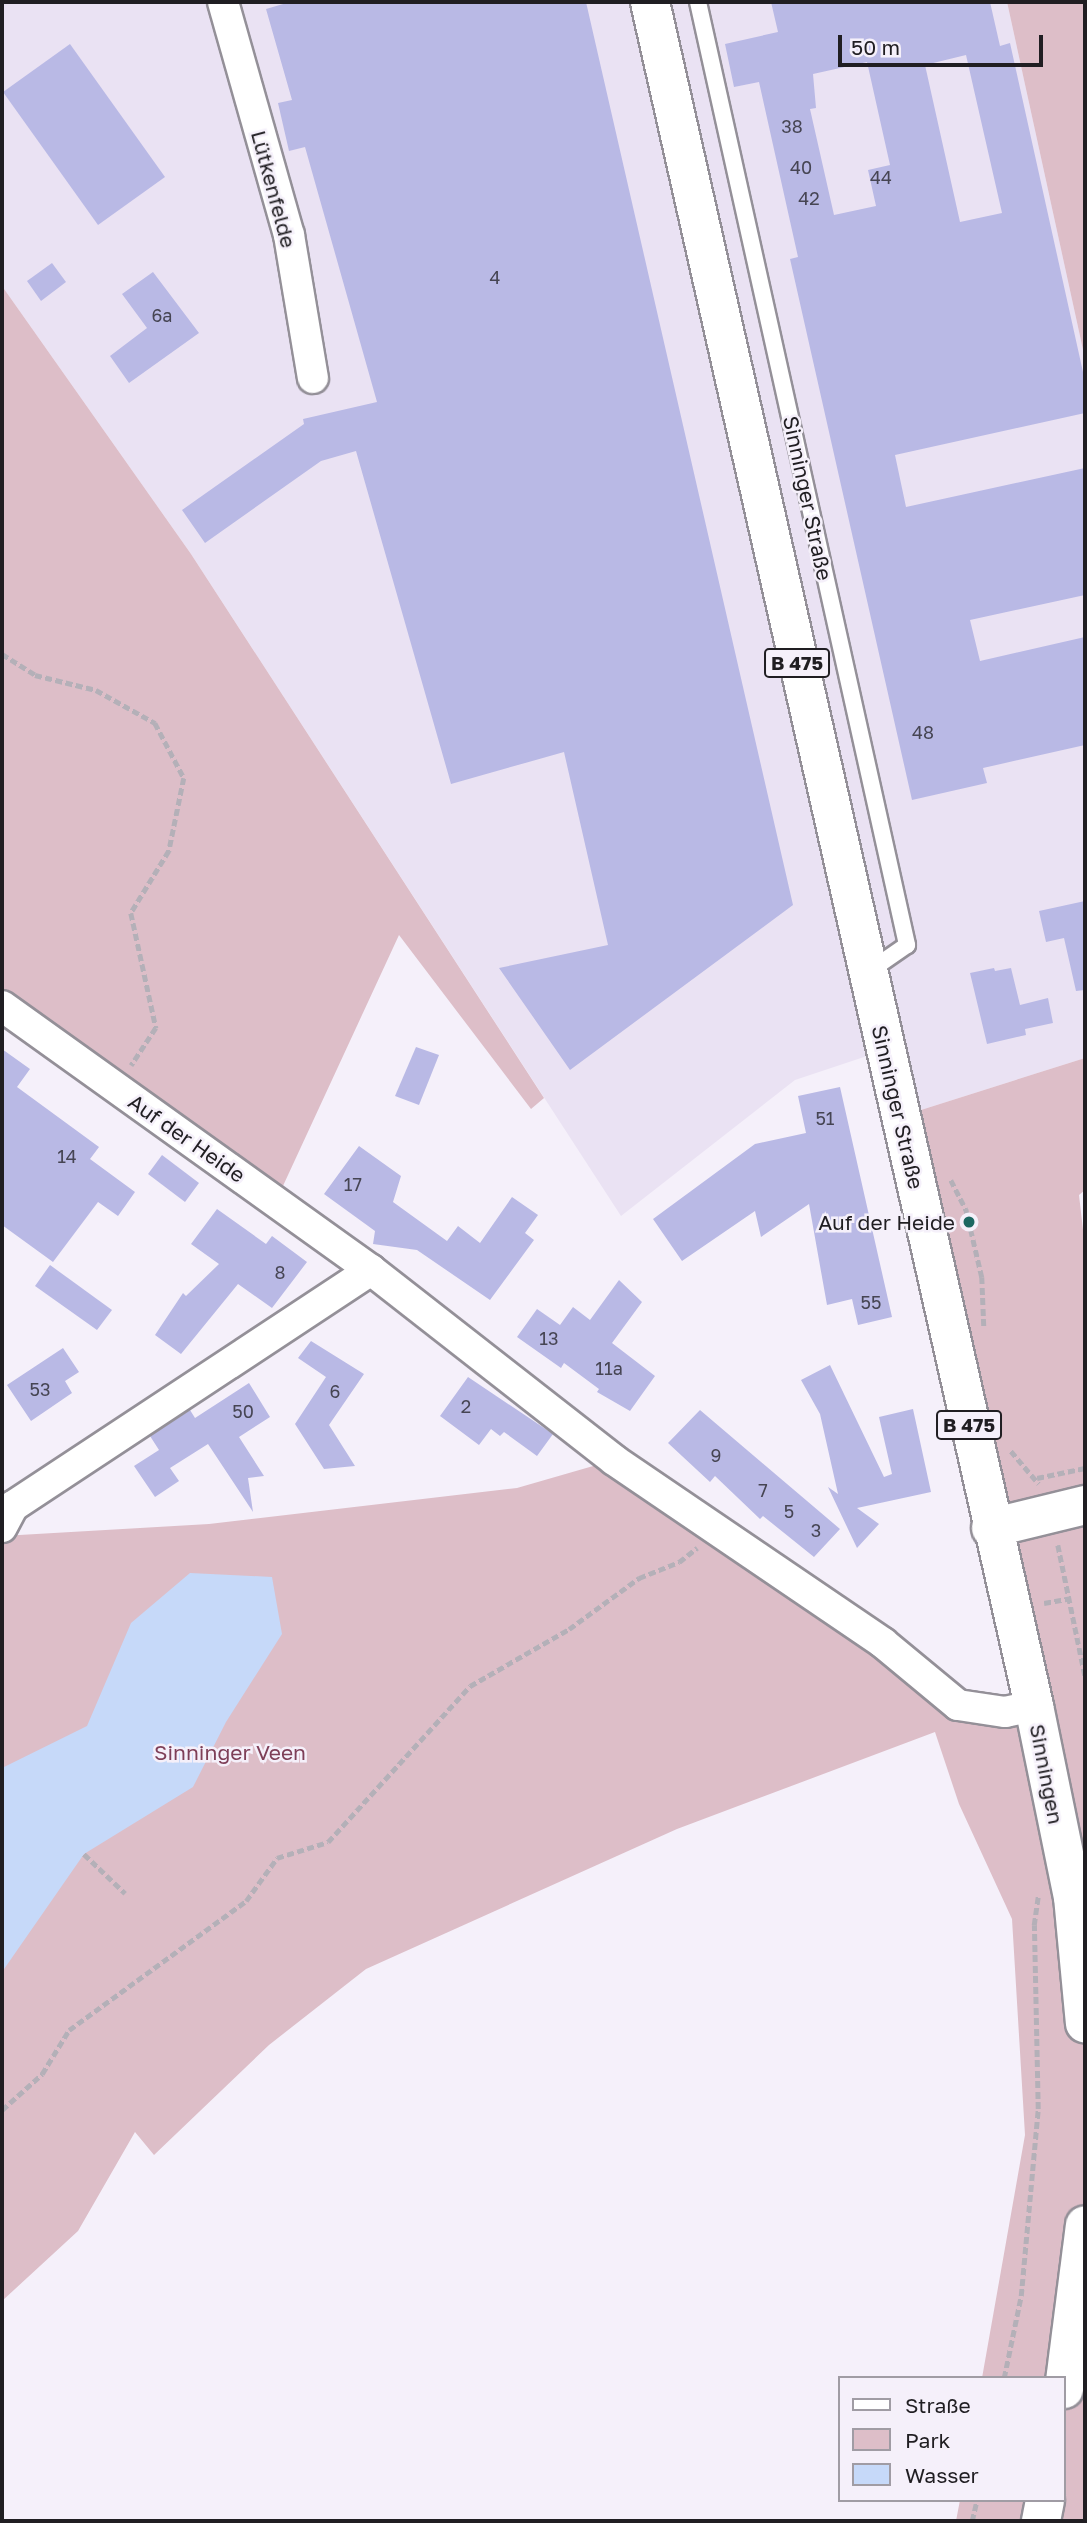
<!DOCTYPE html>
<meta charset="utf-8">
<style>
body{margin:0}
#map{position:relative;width:1087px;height:2523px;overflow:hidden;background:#f5f0fa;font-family:"Golos Text",sans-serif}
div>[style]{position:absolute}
.built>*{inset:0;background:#eae2f3}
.green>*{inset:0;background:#ddbec8}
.water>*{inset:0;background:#c6d9f9}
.building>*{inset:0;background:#b9b9e5}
.path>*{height:4.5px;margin-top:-2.25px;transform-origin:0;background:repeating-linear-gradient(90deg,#b4b0b8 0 7px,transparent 0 10.5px)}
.roads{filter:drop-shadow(2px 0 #949098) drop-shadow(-2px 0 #949098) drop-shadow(0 2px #949098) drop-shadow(0 -2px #949098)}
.lane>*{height:16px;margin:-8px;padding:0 8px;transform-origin:8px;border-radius:8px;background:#fff}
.street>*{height:30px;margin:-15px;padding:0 15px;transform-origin:15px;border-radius:15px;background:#fff}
.secondary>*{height:38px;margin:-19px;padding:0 19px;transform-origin:19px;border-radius:19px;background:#fff}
.primary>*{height:38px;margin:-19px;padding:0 19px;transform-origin:19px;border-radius:19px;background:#fff}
.dots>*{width:19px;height:19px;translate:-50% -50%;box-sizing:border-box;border:4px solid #f5f0fa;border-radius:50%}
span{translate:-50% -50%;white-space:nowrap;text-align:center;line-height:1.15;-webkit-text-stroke:5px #f5f0fa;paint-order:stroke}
.number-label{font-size:18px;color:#464553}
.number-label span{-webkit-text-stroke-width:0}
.shield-label span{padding:2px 5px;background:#f5f0fa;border:2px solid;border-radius:5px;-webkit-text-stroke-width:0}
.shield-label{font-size:19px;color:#201e22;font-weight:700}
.street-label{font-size:21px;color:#201e22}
.poi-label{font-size:21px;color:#201e22}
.right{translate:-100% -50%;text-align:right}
.park-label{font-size:21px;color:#7e3f58}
.frame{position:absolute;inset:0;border:4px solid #201e22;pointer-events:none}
.legend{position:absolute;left:838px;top:2376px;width:228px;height:126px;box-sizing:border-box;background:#f5f0fa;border:2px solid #a09ca4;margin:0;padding:9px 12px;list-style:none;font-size:21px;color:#201e22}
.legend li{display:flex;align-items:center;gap:14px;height:35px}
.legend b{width:35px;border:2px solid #a09ca4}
.scale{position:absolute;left:838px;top:35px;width:205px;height:32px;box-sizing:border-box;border:4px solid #201e22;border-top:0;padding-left:9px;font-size:21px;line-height:24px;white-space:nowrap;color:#201e22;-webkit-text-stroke:5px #f5f0fa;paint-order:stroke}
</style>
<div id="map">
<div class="built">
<div style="clip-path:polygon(2px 2px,1007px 2px,1085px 359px,1085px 1058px,902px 1116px,885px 1050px,795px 1080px,621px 1216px,191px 554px,2px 286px)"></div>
</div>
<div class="green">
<div style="clip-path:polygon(1007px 2px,1085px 2px,1085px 359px)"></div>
<div style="clip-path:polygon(2px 286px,191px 554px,544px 1098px,531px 1109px,399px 935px,276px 1201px,2px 1006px)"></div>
<div style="clip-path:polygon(1085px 1058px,1085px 1190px,1079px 1195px,1085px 1247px,1085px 2521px,956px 2521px,960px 2500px,1064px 2500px,1064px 2378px,982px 2378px,1025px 2135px,1012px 1919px,959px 1804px,935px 1732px,677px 1829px,366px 1969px,269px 2045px,154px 2155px,135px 2132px,78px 2231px,2px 2301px,2px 1536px,209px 1524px,517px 1488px,614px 1460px,958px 1705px,1033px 1707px,902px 1116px)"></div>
</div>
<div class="water">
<div style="clip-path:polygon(190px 1573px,272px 1577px,282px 1634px,226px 1722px,193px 1787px,84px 1854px,2px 1972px,2px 1768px,87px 1726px,131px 1623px)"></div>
</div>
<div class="building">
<div style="clip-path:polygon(290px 2px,586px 2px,793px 905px,570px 1070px,499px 968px,608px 945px,564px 752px,451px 784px,356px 451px,321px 461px,205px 543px,182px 510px,304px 424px,303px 419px,377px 402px,305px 147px,289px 151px,278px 103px,292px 100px,266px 9px)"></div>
<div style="clip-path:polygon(evenodd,771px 2px,990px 2px,1000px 46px,1010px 43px,1085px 381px,1085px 413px,895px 455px,906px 507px,1085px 468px,1085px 595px,970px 620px,980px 661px,1085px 637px,1085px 745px,983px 768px,987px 783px,912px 800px,790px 259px,798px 257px,759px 82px,734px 87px,725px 44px,778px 32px,771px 2px,966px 55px,1002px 213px,960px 222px,925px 65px,966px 55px,771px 2px,867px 62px,890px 165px,868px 170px,876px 206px,834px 215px,810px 109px,816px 108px,813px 74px,867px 62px)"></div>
<div style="clip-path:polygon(70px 44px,165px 177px,98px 225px,3px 92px)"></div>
<div style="clip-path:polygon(52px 263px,66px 282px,41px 301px,27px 281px)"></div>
<div style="clip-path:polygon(153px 272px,199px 333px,129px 383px,110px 356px,147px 328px,122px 294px)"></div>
<div style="clip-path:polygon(1085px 901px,1085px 990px,1076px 991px,1064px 938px,1046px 942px,1039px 911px)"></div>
<div style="clip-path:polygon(994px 968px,995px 971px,1011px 968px,1020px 1005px,1048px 998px,1053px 1023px,1025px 1029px,1026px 1035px,987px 1044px,970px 973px)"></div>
<div style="clip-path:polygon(416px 1047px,439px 1055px,419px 1105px,395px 1096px)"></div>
<div style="clip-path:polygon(2px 1049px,30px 1069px,17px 1087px,99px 1147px,90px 1159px,135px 1192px,118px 1216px,98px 1202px,53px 1262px,2px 1225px)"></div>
<div style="clip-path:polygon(840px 1087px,892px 1317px,858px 1325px,852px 1299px,827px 1305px,809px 1204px,761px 1237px,755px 1211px,682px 1261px,653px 1219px,755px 1144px,806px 1133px,798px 1096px)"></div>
<div style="clip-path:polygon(359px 1146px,401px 1176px,393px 1202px,447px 1241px,458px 1226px,480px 1243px,512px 1197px,538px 1215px,525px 1233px,534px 1240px,490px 1300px,417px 1250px,373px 1244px,375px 1231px,324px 1194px)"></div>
<div style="clip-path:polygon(162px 1155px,199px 1183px,185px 1202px,148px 1174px)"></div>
<div style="clip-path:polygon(217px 1209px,266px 1244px,272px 1236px,307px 1262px,272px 1308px,238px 1284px,181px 1354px,155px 1335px,183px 1293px,186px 1296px,219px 1264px,191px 1244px)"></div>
<div style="clip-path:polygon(50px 1265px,112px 1310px,97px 1330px,35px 1286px)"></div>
<div style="clip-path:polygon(619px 1280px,642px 1302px,612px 1343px,655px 1376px,630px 1411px,597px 1392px,599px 1389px,564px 1363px,561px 1368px,517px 1337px,537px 1309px,560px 1325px,573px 1307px,590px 1320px)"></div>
<div style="clip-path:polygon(311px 1341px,364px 1374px,329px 1425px,355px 1466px,324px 1469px,295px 1424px,326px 1377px,298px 1358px)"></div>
<div style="clip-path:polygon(63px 1348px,79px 1372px,65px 1381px,72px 1393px,31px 1421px,7px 1385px)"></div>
<div style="clip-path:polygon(830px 1365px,884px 1477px,892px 1474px,879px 1417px,913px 1409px,931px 1492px,857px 1508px,879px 1524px,857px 1548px,828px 1487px,838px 1494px,820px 1414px,801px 1380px)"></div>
<div style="clip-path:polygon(468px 1377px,553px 1434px,537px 1456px,504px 1432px,500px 1436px,491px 1429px,479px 1445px,440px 1416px)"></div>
<div style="clip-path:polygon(249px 1383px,270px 1417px,239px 1437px,264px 1476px,248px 1478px,253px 1512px,208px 1444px,170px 1468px,179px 1481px,155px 1497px,134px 1466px,159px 1450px,150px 1436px,190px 1410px,195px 1418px)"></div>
<div style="clip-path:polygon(700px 1410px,840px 1529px,814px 1557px,763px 1516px,760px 1519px,715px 1476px,710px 1482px,668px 1443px)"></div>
</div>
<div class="path">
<div style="left:2px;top:654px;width:39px;rotate:32deg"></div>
<div style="left:35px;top:675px;width:63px;rotate:13.8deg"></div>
<div style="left:96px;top:690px;width:68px;rotate:29.2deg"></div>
<div style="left:155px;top:723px;width:62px;rotate:62.2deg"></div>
<div style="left:184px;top:778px;width:75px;rotate:101.6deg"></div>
<div style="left:169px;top:851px;width:73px;rotate:121.5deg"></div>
<div style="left:131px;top:913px;width:118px;rotate:77.7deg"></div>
<div style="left:156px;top:1028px;width:45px;rotate:123.3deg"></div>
<div style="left:951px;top:1180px;width:33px;rotate:63deg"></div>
<div style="left:966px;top:1209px;width:70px;rotate:76.8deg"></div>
<div style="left:982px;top:1277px;width:50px;rotate:87.7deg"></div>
<div style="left:1011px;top:1451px;width:43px;rotate:49.7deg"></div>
<div style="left:1037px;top:1478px;width:49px;rotate:-11.8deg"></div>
<div style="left:1058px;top:1545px;width:133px;rotate:78.3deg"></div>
<div style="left:1044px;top:1603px;width:27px;rotate:-10deg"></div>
<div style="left:84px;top:1854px;width:57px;rotate:43.6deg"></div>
<div style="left:2px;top:2110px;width:54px;rotate:-42deg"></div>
<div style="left:42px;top:2074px;width:52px;rotate:-58.5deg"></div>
<div style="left:69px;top:2030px;width:219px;rotate:-36.1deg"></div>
<div style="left:246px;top:1901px;width:53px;rotate:-54.2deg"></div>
<div style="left:277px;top:1858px;width:53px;rotate:-17.4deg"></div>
<div style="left:328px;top:1842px;width:211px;rotate:-47.7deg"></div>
<div style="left:470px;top:1686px;width:114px;rotate:-29.9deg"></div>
<div style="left:569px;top:1629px;width:87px;rotate:-36.1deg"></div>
<div style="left:639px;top:1578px;width:43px;rotate:-21.8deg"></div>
<div style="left:679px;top:1562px;width:23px;rotate:-38deg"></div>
<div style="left:1004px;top:2378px;width:84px;rotate:-78.3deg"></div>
<div style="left:1021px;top:2296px;width:188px;rotate:-84.8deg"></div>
<div style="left:1038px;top:2109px;width:184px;rotate:-91.2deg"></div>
<div style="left:1034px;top:1925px;width:30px;rotate:-82deg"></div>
<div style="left:972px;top:2521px;width:22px;rotate:-77deg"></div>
<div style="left:1084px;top:2521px;width:2px;rotate:-63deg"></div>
</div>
<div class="roads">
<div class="lane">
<div style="left:698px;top:2px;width:966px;rotate:77.5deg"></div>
<div style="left:907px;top:945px;width:47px;rotate:145.3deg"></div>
</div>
<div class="street">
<div style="left:223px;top:2px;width:242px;rotate:74.2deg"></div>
<div style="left:289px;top:235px;width:145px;rotate:80.5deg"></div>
<div style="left:2px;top:1006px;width:454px;rotate:35.6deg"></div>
<div style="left:371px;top:1270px;width:429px;rotate:146.6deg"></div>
<div style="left:13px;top:1506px;width:24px;rotate:118deg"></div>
<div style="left:371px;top:1270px;width:308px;rotate:38deg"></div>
<div style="left:614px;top:1460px;width:325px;rotate:34.2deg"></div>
<div style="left:883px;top:1643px;width:97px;rotate:39.6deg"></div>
<div style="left:958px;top:1705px;width:48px;rotate:8.5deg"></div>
<div style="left:1005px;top:1712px;width:30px;rotate:-12deg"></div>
</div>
<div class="secondary">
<div style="left:991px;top:1528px;width:97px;rotate:-13.7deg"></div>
</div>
<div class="primary">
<div style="left:650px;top:2px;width:1747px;rotate:77.3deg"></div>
<div style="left:1034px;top:1706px;width:195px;rotate:78.5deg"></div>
<div style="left:1073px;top:1897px;width:127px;rotate:84.6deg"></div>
<div style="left:1064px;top:2389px;width:165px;rotate:-82.7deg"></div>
<div style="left:1041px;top:2521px;width:21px;rotate:-79deg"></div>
</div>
</div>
<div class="dots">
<div style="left:969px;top:1222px;background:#1c6862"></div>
</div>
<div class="number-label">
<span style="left:792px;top:126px">38</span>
<span style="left:801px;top:167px">40</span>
<span style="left:881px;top:177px">44</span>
<span style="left:809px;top:198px">42</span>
<span style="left:495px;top:277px">4</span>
<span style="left:162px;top:315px">6a</span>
<span style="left:923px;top:732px">48</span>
<span style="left:825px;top:1118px">51</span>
<span style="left:67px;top:1156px">14</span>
<span style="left:353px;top:1184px">17</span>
<span style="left:280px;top:1272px">8</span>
<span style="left:871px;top:1302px">55</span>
<span style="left:549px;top:1338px">13</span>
<span style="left:609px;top:1368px">11a</span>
<span style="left:40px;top:1389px">53</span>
<span style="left:335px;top:1391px">6</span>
<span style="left:466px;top:1406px">2</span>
<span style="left:243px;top:1411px">50</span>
<span style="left:716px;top:1455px">9</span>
<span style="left:763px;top:1490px">7</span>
<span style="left:789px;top:1511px">5</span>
<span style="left:816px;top:1530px">3</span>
</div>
<div class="shield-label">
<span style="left:797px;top:663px">B 475</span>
<span style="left:969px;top:1425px">B 475</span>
</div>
<div class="street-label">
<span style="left:274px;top:189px;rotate:75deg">Lütkenfelde</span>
<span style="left:808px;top:498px;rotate:78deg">Sinninger Straße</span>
<span style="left:898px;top:1107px;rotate:77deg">Sinninger Straße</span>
<span style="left:187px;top:1138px;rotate:35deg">Auf der Heide</span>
<span style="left:1047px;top:1774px;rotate:79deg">Sinningen</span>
</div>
<div class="poi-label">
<span class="right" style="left:955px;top:1222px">Auf der Heide</span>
</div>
<div class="park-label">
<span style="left:230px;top:1752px">Sinninger Veen</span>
</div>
<div class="frame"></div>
<ul class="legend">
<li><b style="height:9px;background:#fff"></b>Straße</li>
<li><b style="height:19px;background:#ddbec8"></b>Park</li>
<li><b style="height:19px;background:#c6d9f9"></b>Wasser</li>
</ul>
<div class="scale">50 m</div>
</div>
